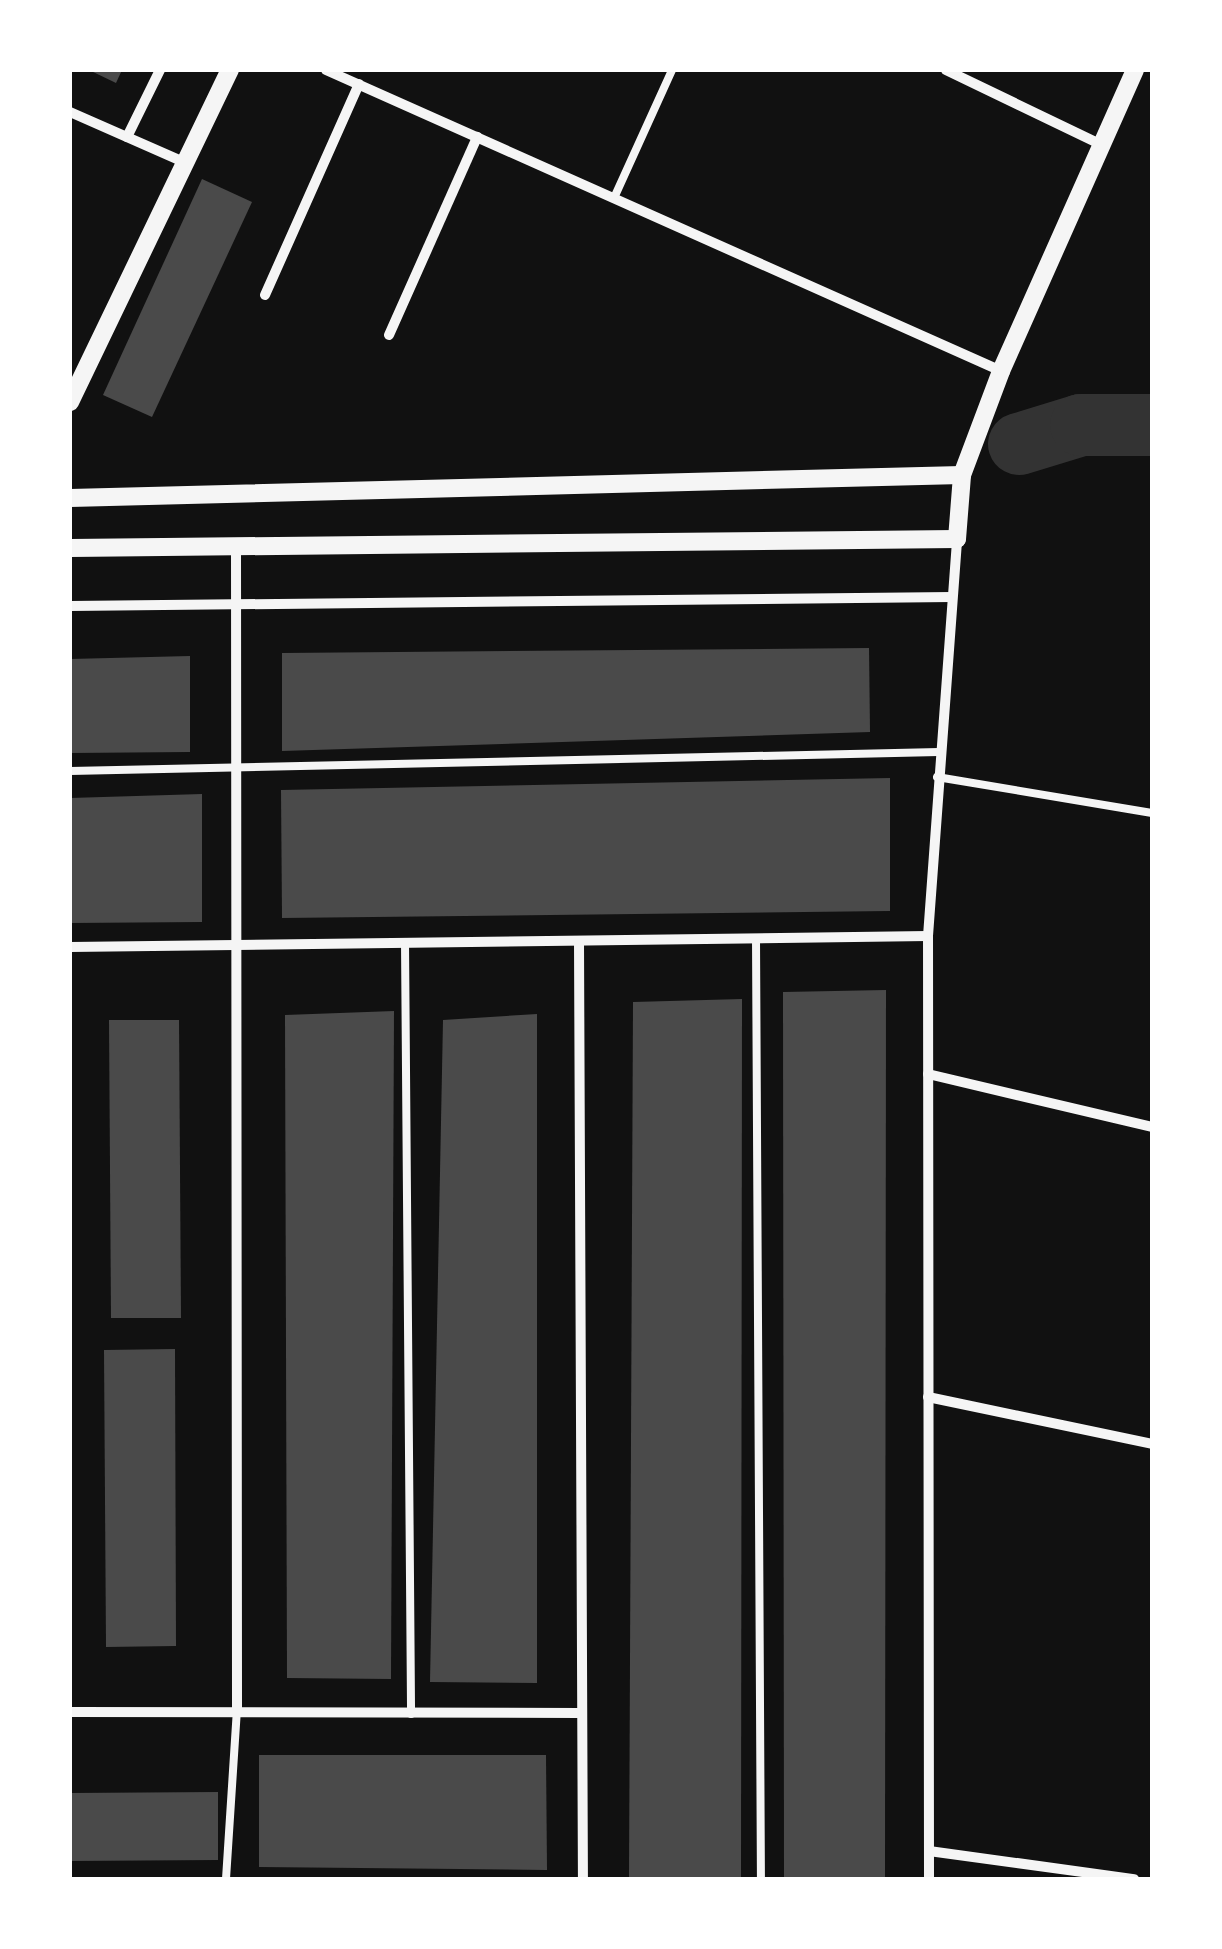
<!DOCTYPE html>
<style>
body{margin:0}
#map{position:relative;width:1222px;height:1949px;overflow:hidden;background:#111;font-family:"Work Sans",sans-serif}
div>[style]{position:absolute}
.water>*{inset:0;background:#333}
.river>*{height:62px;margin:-31px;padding:0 31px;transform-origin:31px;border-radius:31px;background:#333}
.building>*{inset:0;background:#4a4a4a}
.service>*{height:8px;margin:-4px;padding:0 4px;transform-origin:4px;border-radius:4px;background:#f5f5f5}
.minor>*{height:10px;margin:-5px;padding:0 5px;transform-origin:5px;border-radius:5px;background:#f5f5f5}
.tertiary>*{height:18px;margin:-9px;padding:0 9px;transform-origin:9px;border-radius:9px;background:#f5f5f5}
span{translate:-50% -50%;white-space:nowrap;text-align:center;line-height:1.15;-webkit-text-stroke:9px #fff;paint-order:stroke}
.frame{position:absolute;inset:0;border:72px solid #fff;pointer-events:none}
</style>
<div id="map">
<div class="water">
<div style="clip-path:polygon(1090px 400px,1152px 402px,1152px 452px,1086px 453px,1018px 472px,1028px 421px)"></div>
</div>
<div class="river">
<div style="left:1019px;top:444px;width:65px;rotate:-17deg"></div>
<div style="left:1081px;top:425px;width:71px"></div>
</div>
<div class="building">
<div style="clip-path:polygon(89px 70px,122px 70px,116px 83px)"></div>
<div style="clip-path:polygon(202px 179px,252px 202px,152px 417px,103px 395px)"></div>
<div style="clip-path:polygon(869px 648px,870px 732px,282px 751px,282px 653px)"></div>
<div style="clip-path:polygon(190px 656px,190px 752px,70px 753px,70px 659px)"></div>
<div style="clip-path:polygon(890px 778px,890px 911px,282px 918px,281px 790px)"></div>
<div style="clip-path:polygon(202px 794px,202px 922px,70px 923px,70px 798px)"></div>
<div style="clip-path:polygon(886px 990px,885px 1879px,784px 1879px,783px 992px)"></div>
<div style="clip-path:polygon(742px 999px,741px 1879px,629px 1879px,633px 1002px)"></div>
<div style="clip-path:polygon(394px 1011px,391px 1679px,287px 1678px,285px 1015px)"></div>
<div style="clip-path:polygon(537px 1014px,537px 1683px,430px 1682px,443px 1020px)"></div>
<div style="clip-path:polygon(109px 1020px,179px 1020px,181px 1318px,111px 1318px)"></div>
<div style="clip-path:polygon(175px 1349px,176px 1646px,106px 1647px,104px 1350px)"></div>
<div style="clip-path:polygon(259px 1755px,546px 1755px,547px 1870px,259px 1867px)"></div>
<div style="clip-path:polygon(218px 1792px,218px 1860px,70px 1861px,70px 1793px)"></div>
</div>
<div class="service">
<div style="left:614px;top:198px;width:141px;rotate:-65.6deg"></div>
<div style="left:70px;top:771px;width:869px;rotate:-1.25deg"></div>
<div style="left:937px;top:777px;width:218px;rotate:9.5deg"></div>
<div style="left:756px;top:938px;width:941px;rotate:89.7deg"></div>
<div style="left:405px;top:942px;width:772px;rotate:89.55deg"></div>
<div style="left:226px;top:1879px;width:168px;rotate:-86.3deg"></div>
</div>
<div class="minor">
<div style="left:326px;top:70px;width:739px;rotate:24.03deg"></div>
<div style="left:946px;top:70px;width:173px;rotate:25.7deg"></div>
<div style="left:70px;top:112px;width:127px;rotate:23.7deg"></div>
<div style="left:127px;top:137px;width:75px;rotate:-63.8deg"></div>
<div style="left:265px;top:295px;width:231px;rotate:-66deg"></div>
<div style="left:389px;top:335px;width:217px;rotate:-66deg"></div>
<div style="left:236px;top:544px;width:1167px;rotate:89.95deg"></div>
<div style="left:70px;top:606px;width:882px;rotate:-0.58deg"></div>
<div style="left:579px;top:941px;width:938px;rotate:89.76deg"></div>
<div style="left:70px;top:947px;width:858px;rotate:-0.73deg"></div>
<div style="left:928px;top:1074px;width:230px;rotate:13.3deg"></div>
<div style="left:928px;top:1397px;width:229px;rotate:11.8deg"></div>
<div style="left:70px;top:1712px;width:510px;rotate:0.11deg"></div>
<div style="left:929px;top:1851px;width:207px;rotate:7.8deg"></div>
<div style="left:929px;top:1879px;width:943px;rotate:-90.06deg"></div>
<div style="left:928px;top:936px;width:398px;rotate:-85.8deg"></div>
</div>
<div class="tertiary">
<div style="left:70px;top:402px;width:369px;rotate:-64.3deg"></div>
<div style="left:70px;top:498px;width:892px;rotate:-1.48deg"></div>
<div style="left:70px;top:548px;width:887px;rotate:-0.58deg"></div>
<div style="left:957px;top:539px;width:64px;rotate:-85.5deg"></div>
<div style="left:962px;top:475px;width:111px;rotate:-69.4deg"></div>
<div style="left:1001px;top:371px;width:329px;rotate:-66deg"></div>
</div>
<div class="frame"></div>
</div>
